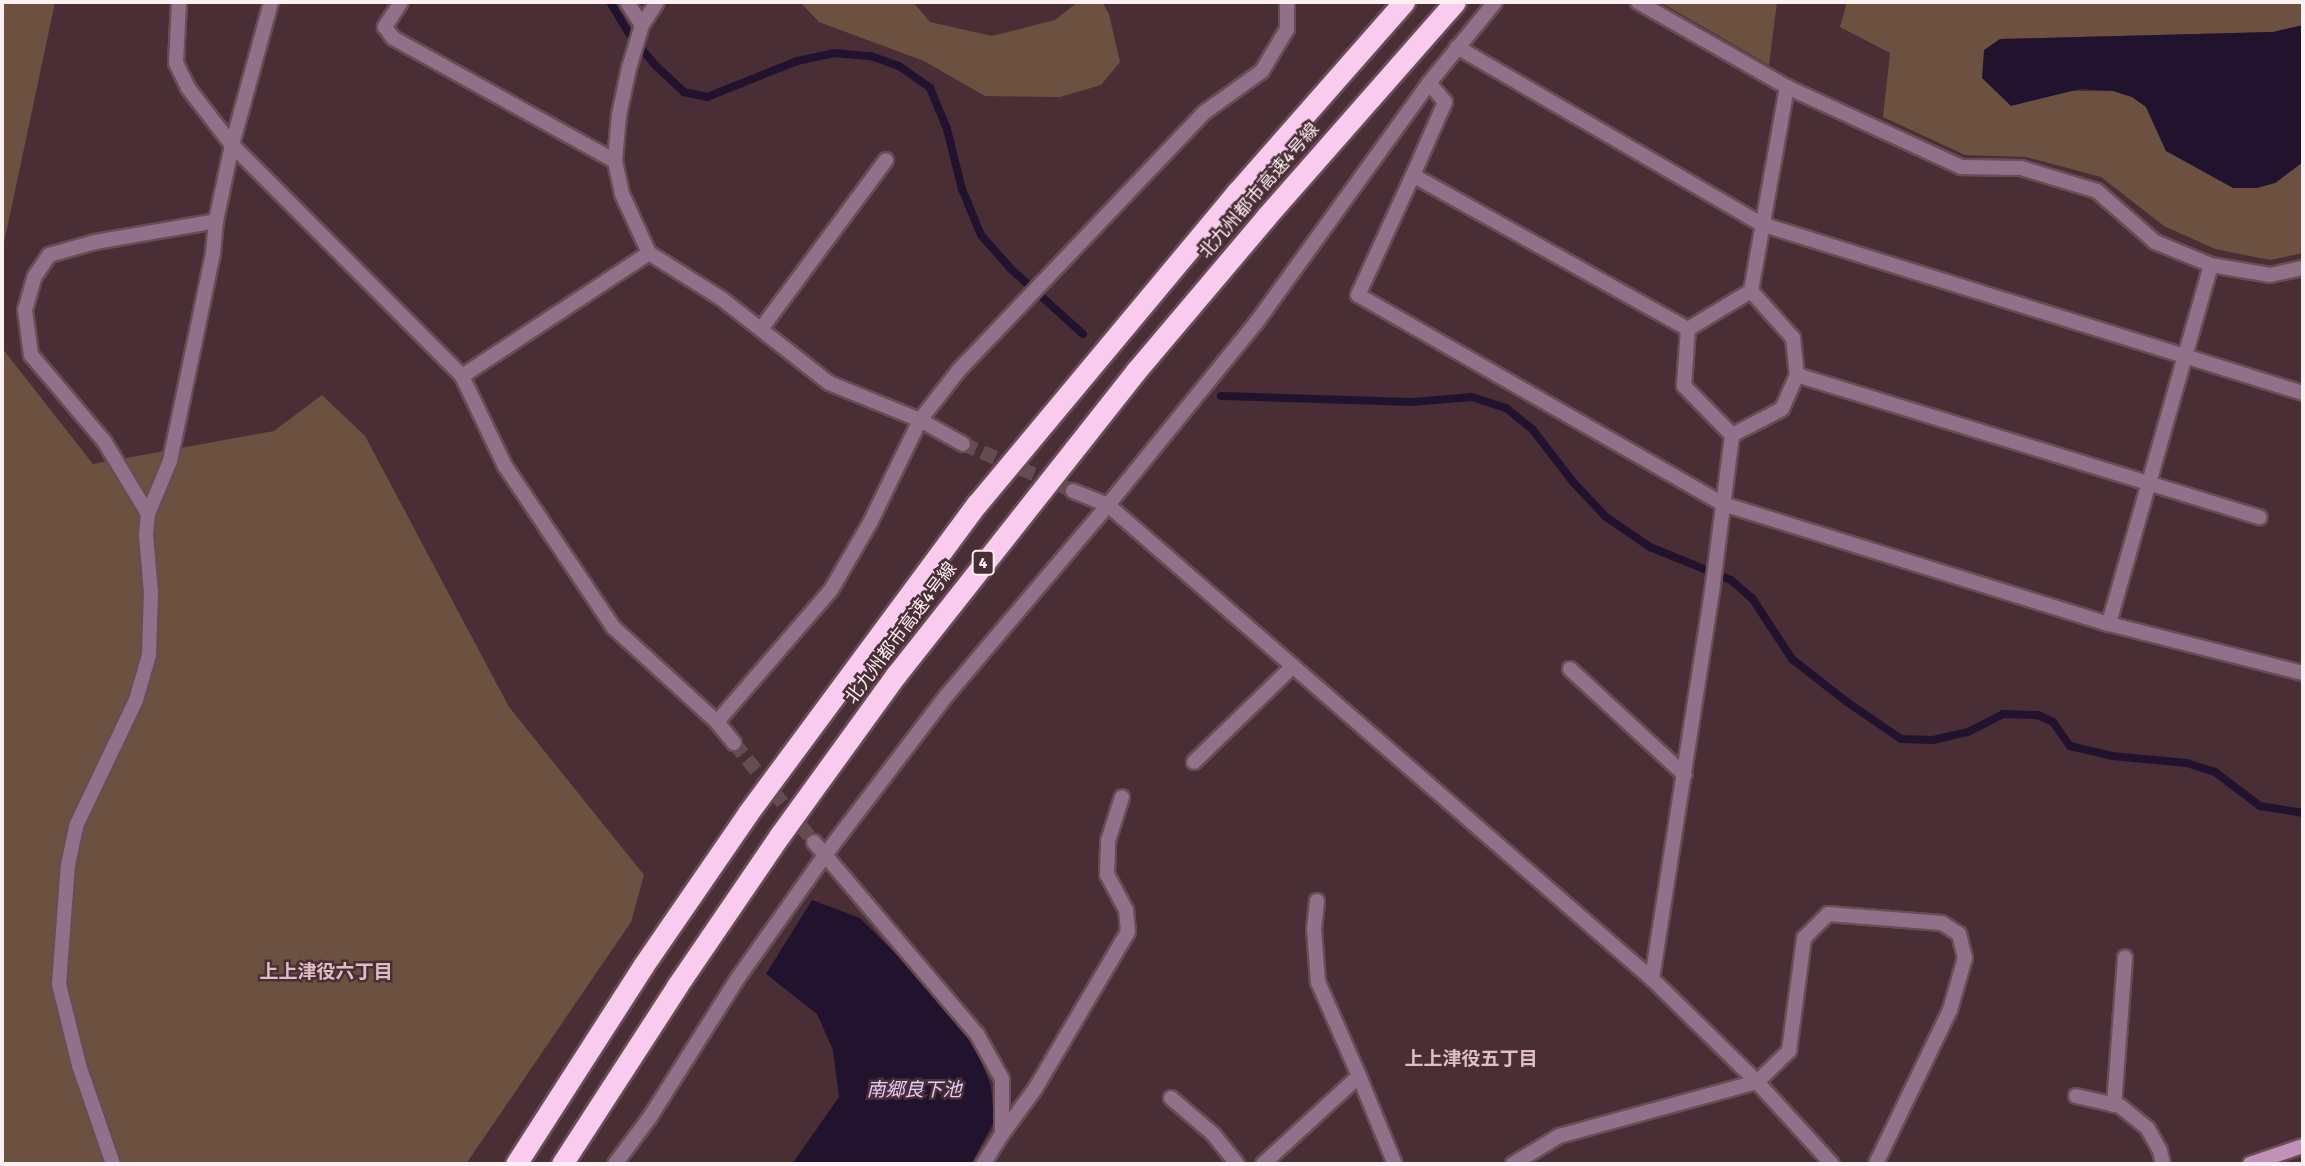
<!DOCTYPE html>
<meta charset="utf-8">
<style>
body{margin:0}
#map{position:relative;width:2305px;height:1166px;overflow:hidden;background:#4a2e36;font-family:Signika,"Noto Sans JP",sans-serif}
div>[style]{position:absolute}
.green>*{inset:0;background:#6c5140}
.water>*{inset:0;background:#21132e}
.stream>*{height:8px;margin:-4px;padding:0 4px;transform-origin:4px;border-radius:4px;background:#21132e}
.street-tunnel>*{height:14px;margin-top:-7px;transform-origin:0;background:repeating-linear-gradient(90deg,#654b52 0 14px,transparent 0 21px)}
.roads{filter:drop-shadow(2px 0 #674d54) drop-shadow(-2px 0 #674d54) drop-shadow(0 2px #674d54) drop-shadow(0 -2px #674d54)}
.street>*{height:14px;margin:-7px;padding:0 7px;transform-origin:7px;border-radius:7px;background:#907189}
.secondary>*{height:14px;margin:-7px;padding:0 7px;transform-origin:7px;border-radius:7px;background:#c291b8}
.highway>*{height:21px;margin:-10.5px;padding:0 10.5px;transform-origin:10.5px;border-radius:10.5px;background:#f9ccef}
span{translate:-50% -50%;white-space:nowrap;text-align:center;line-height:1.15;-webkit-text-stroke:5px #4a2e36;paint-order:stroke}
.shield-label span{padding:2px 5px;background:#4a2e36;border:2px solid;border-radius:5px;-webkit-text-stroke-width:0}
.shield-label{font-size:16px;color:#feeff3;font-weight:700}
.street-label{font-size:18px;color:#feeff3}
.neighbourhood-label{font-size:19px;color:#e0bcc5;font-weight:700}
.water-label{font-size:19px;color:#e1cbf9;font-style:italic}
.frame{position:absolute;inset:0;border:4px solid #feeff3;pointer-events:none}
</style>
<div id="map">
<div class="green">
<div style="clip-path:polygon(2px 2px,54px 2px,54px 7px,2px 252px)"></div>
<div style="clip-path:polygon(800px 2px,913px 2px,930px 22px,992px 36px,1055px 20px,1078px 2px,1102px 2px,1109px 14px,1120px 62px,1101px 85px,1060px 97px,985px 96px,924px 61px,819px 22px)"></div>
<div style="clip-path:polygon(1660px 2px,1777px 2px,1769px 65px)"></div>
<div style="clip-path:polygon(1847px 2px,2303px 2px,2303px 25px,2273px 32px,2000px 39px,2064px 91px,2113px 91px,2132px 97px,2146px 107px,2166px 151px,2275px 183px,2303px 162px,2303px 253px,2270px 260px,2215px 249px,2164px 226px,2101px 177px,2026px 157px,1965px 155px,1883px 117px,1890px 53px,1840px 27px)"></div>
<div style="clip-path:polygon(2px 348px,93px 464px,274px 431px,322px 395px,365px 436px,509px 707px,644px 875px,631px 922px,466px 1164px,2px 1164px)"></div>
</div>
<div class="water">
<div style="clip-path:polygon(2303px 25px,2303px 162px,2275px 183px,2257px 188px,2233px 188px,2166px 151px,2146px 107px,2132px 97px,2113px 91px,2080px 89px,2011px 106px,1982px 78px,1984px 50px,2000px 39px,2273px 32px)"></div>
<div style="clip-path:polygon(812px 900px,860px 918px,919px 977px,975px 1046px,991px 1086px,994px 1122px,971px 1164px,792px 1164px,839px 1097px,833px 1050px,817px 1014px,766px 974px)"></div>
</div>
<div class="stream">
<div style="left:610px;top:2px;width:35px;rotate:59deg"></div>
<div style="left:628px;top:32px;width:43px;rotate:50.7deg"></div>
<div style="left:655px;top:65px;width:40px;rotate:43deg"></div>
<div style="left:684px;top:92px;width:24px;rotate:12deg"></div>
<div style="left:707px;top:97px;width:97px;rotate:-21.8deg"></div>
<div style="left:797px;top:61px;width:38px;rotate:-12deg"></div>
<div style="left:834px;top:53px;width:37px;rotate:5deg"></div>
<div style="left:871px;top:56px;width:30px;rotate:20deg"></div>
<div style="left:899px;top:66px;width:38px;rotate:35deg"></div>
<div style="left:930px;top:88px;width:44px;rotate:67.5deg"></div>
<div style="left:947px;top:129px;width:62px;rotate:76deg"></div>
<div style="left:962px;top:189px;width:50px;rotate:67.6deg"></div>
<div style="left:981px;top:235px;width:45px;rotate:48.6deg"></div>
<div style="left:1011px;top:269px;width:97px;rotate:42.1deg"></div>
<div style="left:1221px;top:396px;width:191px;rotate:1.8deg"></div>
<div style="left:1412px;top:402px;width:60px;rotate:-4.8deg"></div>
<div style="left:1472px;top:397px;width:36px;rotate:18deg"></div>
<div style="left:1506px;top:408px;width:35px;rotate:39deg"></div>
<div style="left:1533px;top:430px;width:66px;rotate:52.4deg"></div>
<div style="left:1573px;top:482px;width:48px;rotate:46.7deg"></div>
<div style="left:1606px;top:517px;width:53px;rotate:34.3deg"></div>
<div style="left:1650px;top:547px;width:87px;rotate:22.2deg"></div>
<div style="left:1731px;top:580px;width:28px;rotate:41deg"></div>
<div style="left:1752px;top:598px;width:73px;rotate:56.7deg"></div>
<div style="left:1792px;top:659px;width:70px;rotate:38deg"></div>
<div style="left:1847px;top:702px;width:65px;rotate:34.4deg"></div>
<div style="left:1901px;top:739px;width:32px;rotate:2deg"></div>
<div style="left:1933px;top:740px;width:36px;rotate:-13deg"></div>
<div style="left:1968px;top:732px;width:39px;rotate:-27deg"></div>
<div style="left:2003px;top:714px;width:35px;rotate:2deg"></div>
<div style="left:2038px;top:715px;width:17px;rotate:25deg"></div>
<div style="left:2053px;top:722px;width:29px;rotate:55deg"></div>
<div style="left:2070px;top:746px;width:43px;rotate:13.4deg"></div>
<div style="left:2112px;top:756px;width:75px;rotate:5.3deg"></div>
<div style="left:2187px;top:763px;width:29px;rotate:18deg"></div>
<div style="left:2215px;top:772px;width:56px;rotate:37.1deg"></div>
<div style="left:2260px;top:806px;width:44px;rotate:9.2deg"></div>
</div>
<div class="street-tunnel">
<div style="left:963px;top:444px;width:120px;rotate:23.1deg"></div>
<div style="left:734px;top:743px;width:127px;rotate:51.1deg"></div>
</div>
<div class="roads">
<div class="street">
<div style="left:179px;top:2px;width:61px;rotate:92.8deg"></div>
<div style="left:176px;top:63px;width:28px;rotate:64deg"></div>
<div style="left:188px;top:88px;width:72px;rotate:52.3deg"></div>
<div style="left:232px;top:145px;width:326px;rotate:45.1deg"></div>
<div style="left:462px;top:376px;width:100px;rotate:64.5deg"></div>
<div style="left:505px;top:466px;width:194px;rotate:56.1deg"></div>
<div style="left:613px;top:627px;width:141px;rotate:42.4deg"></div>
<div style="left:717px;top:722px;width:27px;rotate:51deg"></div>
<div style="left:401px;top:2px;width:30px;rotate:123deg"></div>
<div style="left:385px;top:27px;width:14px;rotate:54deg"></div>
<div style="left:393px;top:38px;width:254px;rotate:29deg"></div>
<div style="left:627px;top:2px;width:27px;rotate:57deg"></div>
<div style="left:657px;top:2px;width:27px;rotate:123deg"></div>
<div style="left:642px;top:25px;width:45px;rotate:106.8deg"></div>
<div style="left:629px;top:68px;width:48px;rotate:102deg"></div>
<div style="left:619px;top:115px;width:46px;rotate:95deg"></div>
<div style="left:615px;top:161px;width:34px;rotate:78deg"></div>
<div style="left:622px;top:194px;width:65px;rotate:65.4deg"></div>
<div style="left:649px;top:253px;width:86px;rotate:32.2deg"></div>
<div style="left:722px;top:299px;width:136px;rotate:38.1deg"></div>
<div style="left:829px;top:383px;width:98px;rotate:22.1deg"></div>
<div style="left:920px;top:420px;width:49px;rotate:29.2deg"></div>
<div style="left:1638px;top:2px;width:172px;rotate:29.7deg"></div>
<div style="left:1787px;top:87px;width:192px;rotate:24.7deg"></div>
<div style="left:1961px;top:167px;width:60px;rotate:1deg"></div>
<div style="left:2021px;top:168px;width:79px;rotate:16.8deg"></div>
<div style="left:2097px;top:191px;width:77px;rotate:41.3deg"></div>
<div style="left:2155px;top:242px;width:61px;rotate:22.3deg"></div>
<div style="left:2211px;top:265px;width:373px;rotate:105.9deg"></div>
<div style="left:1457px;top:47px;width:352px;rotate:30.2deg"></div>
<div style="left:1761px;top:224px;width:568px;rotate:17.32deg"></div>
<div style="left:1413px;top:175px;width:80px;rotate:-66.3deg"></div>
<div style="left:1445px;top:102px;width:25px;rotate:-130deg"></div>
<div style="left:2211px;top:265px;width:60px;rotate:9.6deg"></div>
<div style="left:2270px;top:275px;width:34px;rotate:-12deg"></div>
<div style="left:1751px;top:291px;width:63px;rotate:48.2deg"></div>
<div style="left:1793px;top:338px;width:37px;rotate:84deg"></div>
<div style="left:1797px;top:375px;width:37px;rotate:114deg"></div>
<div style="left:1782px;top:409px;width:56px;rotate:152.5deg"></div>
<div style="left:1732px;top:435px;width:69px;rotate:-134.4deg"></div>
<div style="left:1684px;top:386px;width:57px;rotate:-86deg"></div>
<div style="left:1688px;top:329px;width:74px;rotate:-31.1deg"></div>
<div style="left:1751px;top:291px;width:207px;rotate:-80deg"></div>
<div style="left:761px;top:329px;width:210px;rotate:-53.5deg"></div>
<div style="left:1688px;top:329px;width:315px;rotate:-150.8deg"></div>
<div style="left:1413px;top:175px;width:132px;rotate:114.6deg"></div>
<div style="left:1358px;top:295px;width:421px;rotate:29.8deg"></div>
<div style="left:1723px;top:504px;width:404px;rotate:17.3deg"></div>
<div style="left:2109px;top:624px;width:200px;rotate:14.2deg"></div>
<div style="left:1797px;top:375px;width:484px;rotate:17.1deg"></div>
<div style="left:462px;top:376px;width:224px;rotate:-33.3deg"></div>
<div style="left:1073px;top:491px;width:38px;rotate:22deg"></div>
<div style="left:1108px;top:505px;width:722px;rotate:41.07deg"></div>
<div style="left:1652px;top:979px;width:147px;rotate:44.4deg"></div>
<div style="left:1757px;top:1082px;width:111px;rotate:47.6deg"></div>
<div style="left:148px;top:514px;width:85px;rotate:-121.1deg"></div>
<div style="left:104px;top:441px;width:113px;rotate:-130.3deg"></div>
<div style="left:31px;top:355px;width:45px;rotate:-97.6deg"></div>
<div style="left:25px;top:310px;width:35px;rotate:-74deg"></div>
<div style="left:35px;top:276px;width:25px;rotate:-56deg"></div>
<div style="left:49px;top:255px;width:48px;rotate:-15.8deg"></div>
<div style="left:95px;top:242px;width:123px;rotate:-9.8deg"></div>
<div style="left:216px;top:221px;width:78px;rotate:-78.1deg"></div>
<div style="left:232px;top:145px;width:148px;rotate:-74.7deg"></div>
<div style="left:1570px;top:669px;width:156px;rotate:42.7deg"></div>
<div style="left:717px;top:722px;width:174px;rotate:-49.2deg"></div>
<div style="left:831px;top:590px;width:78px;rotate:-59.8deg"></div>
<div style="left:870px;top:523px;width:114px;rotate:-64.1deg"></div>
<div style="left:920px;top:420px;width:63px;rotate:-52deg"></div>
<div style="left:959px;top:370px;width:356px;rotate:-46.4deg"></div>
<div style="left:1205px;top:112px;width:70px;rotate:-35.7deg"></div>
<div style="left:1262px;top:71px;width:49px;rotate:-59.2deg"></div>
<div style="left:1287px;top:29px;width:27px;rotate:-90deg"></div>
<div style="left:1194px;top:762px;width:138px;rotate:-44.1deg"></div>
<div style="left:814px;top:842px;width:252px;rotate:49.7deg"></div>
<div style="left:977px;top:1034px;width:51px;rotate:60.9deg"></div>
<div style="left:1002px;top:1079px;width:55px;rotate:90deg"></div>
<div style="left:1002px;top:1134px;width:36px;rotate:122deg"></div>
<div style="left:1317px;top:901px;width:28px;rotate:96deg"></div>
<div style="left:1314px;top:929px;width:53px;rotate:85.7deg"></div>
<div style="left:1318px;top:982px;width:103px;rotate:66.4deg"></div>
<div style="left:1652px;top:979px;width:392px;rotate:-81.2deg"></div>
<div style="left:1712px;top:592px;width:158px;rotate:-82.7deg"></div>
<div style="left:2076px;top:1096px;width:45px;rotate:12.8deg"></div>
<div style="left:2120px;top:1106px;width:36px;rotate:39deg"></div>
<div style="left:2148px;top:1129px;width:25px;rotate:61deg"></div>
<div style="left:2160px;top:1151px;width:13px;rotate:77deg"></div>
<div style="left:1171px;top:1098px;width:55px;rotate:40.6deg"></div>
<div style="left:1213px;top:1134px;width:38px;rotate:51deg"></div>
<div style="left:2114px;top:1105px;width:148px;rotate:-85.7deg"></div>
<div style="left:1002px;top:1134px;width:56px;rotate:-53.7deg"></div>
<div style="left:1035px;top:1089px;width:182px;rotate:-59.4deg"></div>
<div style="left:1128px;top:932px;width:22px;rotate:-95deg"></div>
<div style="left:1126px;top:910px;width:40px;rotate:-118deg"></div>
<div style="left:1107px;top:875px;width:34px;rotate:-88deg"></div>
<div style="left:1108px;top:841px;width:46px;rotate:-72.3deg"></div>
<div style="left:113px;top:1164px;width:105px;rotate:-109deg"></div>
<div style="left:79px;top:1065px;width:83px;rotate:-103.9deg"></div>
<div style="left:59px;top:984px;width:119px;rotate:-85.7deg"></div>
<div style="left:68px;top:865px;width:40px;rotate:-78deg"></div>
<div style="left:76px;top:826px;width:140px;rotate:-64.5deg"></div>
<div style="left:136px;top:700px;width:47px;rotate:-73.9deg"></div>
<div style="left:149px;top:655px;width:62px;rotate:-88.2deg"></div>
<div style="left:151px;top:593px;width:58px;rotate:-94.9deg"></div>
<div style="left:146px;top:535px;width:21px;rotate:-85deg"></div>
<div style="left:148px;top:514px;width:57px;rotate:-67.5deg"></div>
<div style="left:170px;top:461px;width:211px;rotate:-78.3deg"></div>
<div style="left:213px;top:254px;width:33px;rotate:-85deg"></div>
<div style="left:615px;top:1164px;width:59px;rotate:-53.3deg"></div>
<div style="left:650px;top:1117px;width:165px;rotate:-57.7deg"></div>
<div style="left:738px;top:978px;width:151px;rotate:-54.7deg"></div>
<div style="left:825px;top:855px;width:201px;rotate:-52.7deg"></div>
<div style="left:947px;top:695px;width:249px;rotate:-49.7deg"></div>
<div style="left:1108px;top:505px;width:235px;rotate:-50.9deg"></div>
<div style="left:1256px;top:323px;width:296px;rotate:-54.2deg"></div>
<div style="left:1429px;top:83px;width:104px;rotate:-50.8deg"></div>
<div style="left:1263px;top:1164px;width:130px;rotate:-42.5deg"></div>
<div style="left:1359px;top:1076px;width:95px;rotate:67.8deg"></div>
<div style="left:1513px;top:1164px;width:54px;rotate:-31.3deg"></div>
<div style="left:1559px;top:1136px;width:205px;rotate:-15.3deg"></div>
<div style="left:1757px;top:1082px;width:45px;rotate:-44.1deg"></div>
<div style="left:1789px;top:1051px;width:114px;rotate:-82.4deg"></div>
<div style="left:1804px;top:938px;width:34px;rotate:-45deg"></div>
<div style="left:1828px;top:914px;width:114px;rotate:4.5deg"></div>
<div style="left:1942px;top:923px;width:20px;rotate:33deg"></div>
<div style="left:1959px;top:934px;width:25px;rotate:76deg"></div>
<div style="left:1965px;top:958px;width:54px;rotate:106.1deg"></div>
<div style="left:1950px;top:1010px;width:171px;rotate:115.7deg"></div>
</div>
<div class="secondary">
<div style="left:2250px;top:1164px;width:56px;rotate:-18.8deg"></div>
</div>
<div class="highway">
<div style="left:516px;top:1164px;width:235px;rotate:-57.3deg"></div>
<div style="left:643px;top:966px;width:186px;rotate:-55.5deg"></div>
<div style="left:748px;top:813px;width:385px;rotate:-53.5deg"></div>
<div style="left:977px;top:504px;width:406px;rotate:-50.2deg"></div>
<div style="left:1237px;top:192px;width:253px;rotate:-48.7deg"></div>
<div style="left:562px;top:1164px;width:212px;rotate:-57.1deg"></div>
<div style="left:677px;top:986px;width:183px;rotate:-55.7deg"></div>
<div style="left:780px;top:835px;width:198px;rotate:-54.1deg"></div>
<div style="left:896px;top:675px;width:387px;rotate:-51.7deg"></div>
<div style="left:1136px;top:371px;width:202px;rotate:-49.8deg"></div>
<div style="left:1266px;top:217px;width:286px;rotate:-48.7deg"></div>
</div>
</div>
<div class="shield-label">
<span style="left:983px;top:563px">4</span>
</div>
<div class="street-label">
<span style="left:1259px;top:191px;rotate:-49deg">北九州都市高速4号線</span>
<span style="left:901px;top:633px;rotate:-53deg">北九州都市高速4号線</span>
</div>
<div class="neighbourhood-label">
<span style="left:326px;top:973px">上上津役六丁目</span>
<span style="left:1471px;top:1060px">上上津役五丁目</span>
</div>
<div class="water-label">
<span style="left:914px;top:1091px">南郷良下池</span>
</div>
<div class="frame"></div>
</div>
